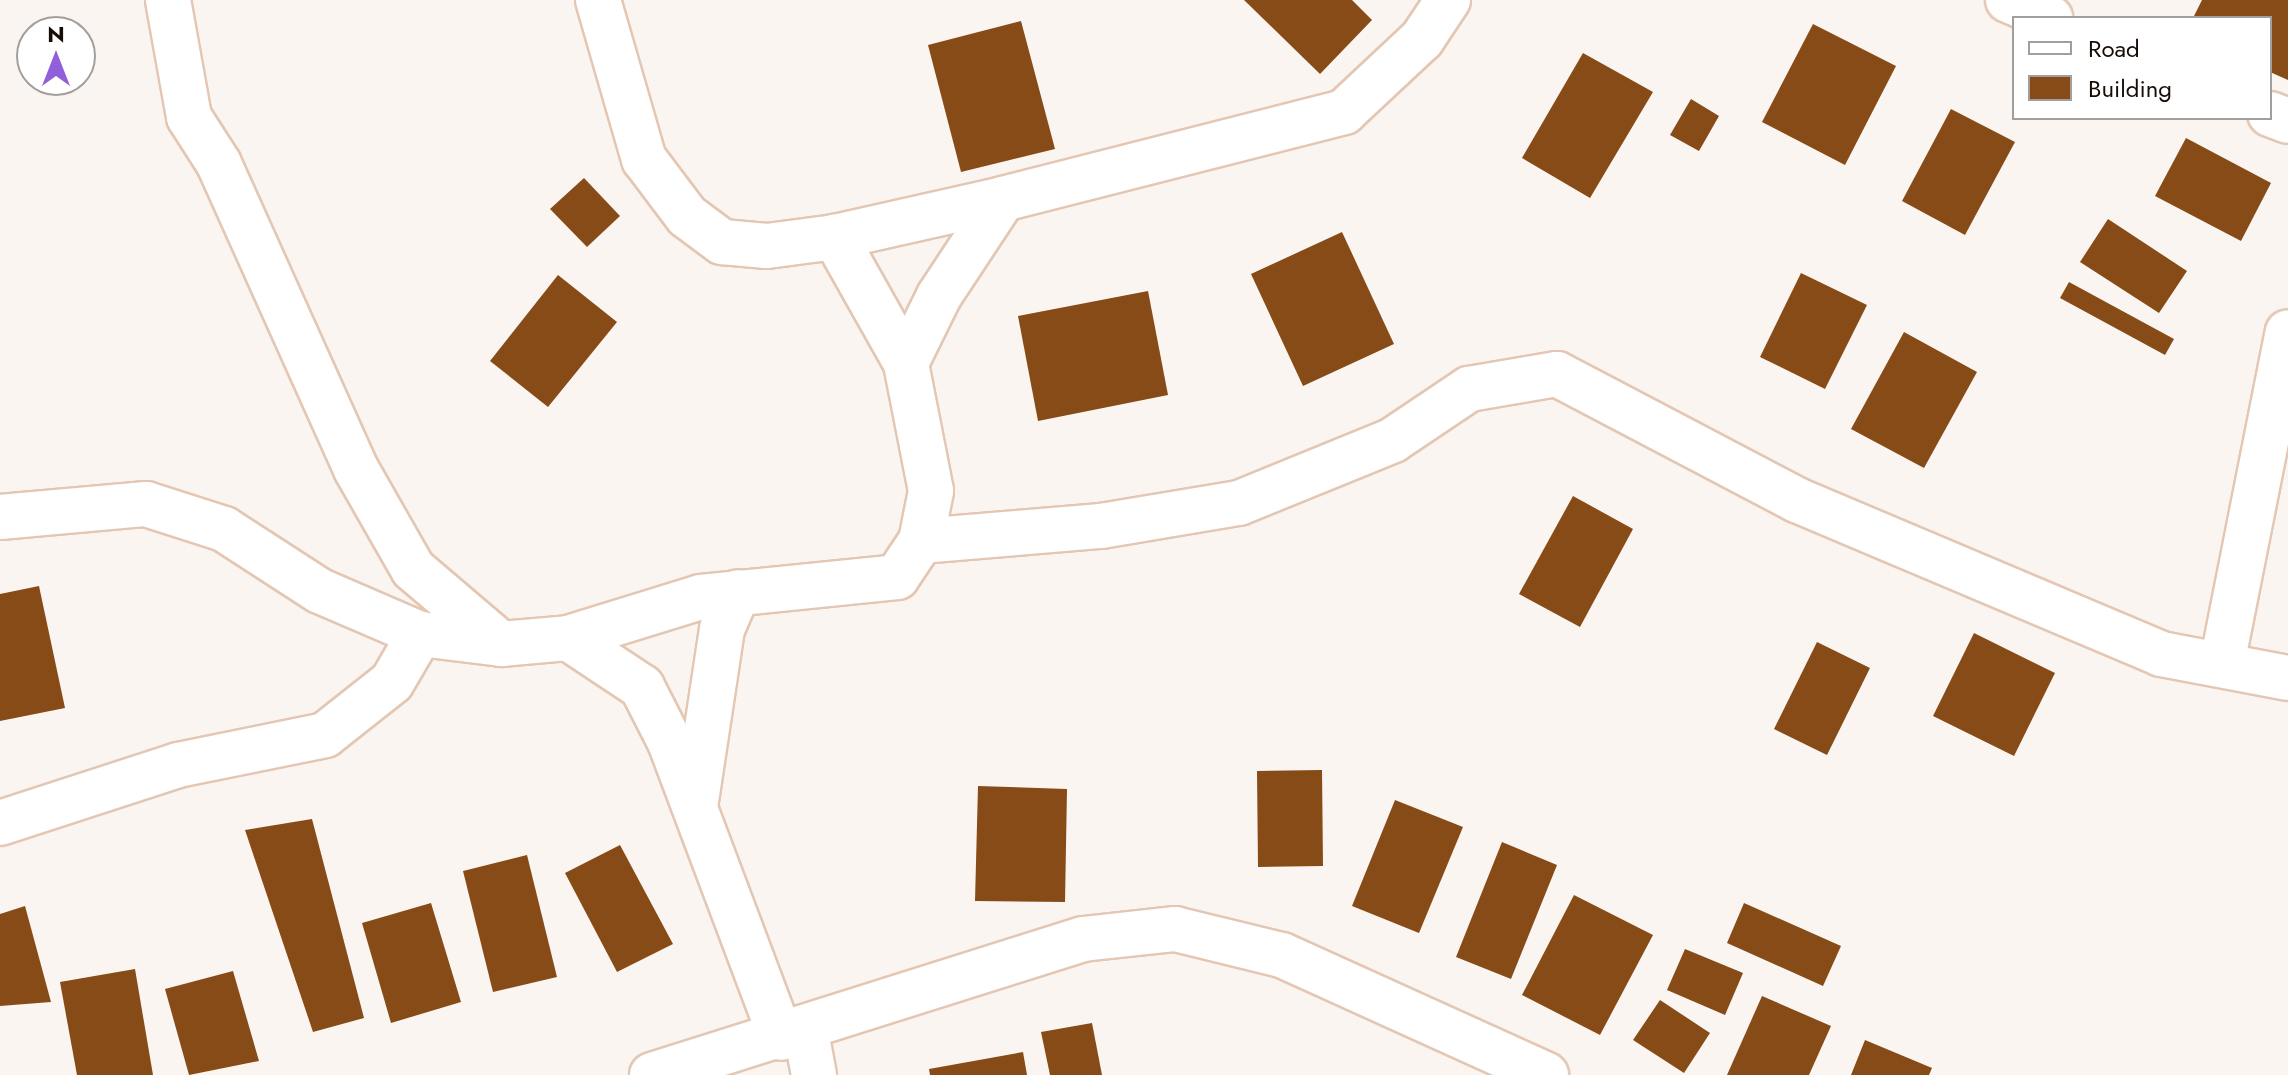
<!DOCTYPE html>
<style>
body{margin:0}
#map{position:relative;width:2288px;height:1075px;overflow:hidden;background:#fbf5f1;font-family:Jost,sans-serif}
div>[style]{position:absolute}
.building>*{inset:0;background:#874b17}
.roads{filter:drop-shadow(2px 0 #e3c7b3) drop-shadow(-2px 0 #e3c7b3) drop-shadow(0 2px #e3c7b3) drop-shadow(0 -2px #e3c7b3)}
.minor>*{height:44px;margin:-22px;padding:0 22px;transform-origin:22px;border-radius:22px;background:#fff}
span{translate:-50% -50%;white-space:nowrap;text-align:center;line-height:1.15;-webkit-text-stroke:8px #fff;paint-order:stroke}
.legend{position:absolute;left:2012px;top:16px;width:260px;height:104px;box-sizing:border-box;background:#fff;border:2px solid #a29e9c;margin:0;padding:10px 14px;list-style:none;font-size:24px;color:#170d07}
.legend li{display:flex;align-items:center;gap:16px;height:40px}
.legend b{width:40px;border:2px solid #a29e9c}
.north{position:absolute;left:16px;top:16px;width:80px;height:80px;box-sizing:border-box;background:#fff;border:2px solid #a29e9c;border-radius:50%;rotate:0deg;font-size:22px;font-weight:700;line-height:32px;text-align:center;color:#170d07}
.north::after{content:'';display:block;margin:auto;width:28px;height:36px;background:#905fd9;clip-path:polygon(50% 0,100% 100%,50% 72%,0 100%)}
</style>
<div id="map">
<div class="building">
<div style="clip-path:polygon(1244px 0,1352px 0,1372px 20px,1320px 74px)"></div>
<div style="clip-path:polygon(2202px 0,2288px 0,2288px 80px,2270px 72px,2270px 18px,2193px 18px)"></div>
<div style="clip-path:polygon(1021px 21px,1055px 149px,961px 172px,928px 45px)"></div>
<div style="clip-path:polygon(1813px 24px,1896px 66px,1845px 165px,1762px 122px)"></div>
<div style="clip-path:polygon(1583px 53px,1653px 92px,1590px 198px,1522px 158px)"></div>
<div style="clip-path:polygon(1691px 99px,1719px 116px,1699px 151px,1670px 135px)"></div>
<div style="clip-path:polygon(1951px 109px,2015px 142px,1965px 235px,1902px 201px)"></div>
<div style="clip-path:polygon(2186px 138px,2271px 183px,2241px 241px,2155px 196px)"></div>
<div style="clip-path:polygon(584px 178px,620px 216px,587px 247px,550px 209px)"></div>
<div style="clip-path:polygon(2108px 219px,2187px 271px,2159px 313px,2080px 262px)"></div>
<div style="clip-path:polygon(1342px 232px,1394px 344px,1303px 386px,1251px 274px)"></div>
<div style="clip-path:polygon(1801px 273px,1867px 305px,1825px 389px,1760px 357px)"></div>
<div style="clip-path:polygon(558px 275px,617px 322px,548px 407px,490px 361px)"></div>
<div style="clip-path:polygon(2069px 282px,2174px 339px,2165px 355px,2060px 298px)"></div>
<div style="clip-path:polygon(1148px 291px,1168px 395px,1038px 421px,1018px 316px)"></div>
<div style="clip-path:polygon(1904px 332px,1977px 372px,1924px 468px,1851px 429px)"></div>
<div style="clip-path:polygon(1573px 496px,1633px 529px,1580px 627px,1519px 594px)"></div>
<div style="clip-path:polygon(39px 586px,65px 708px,0 721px,0 594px)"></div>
<div style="clip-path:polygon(1974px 633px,2055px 673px,2014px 756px,1933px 716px)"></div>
<div style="clip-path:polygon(1817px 642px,1870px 668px,1827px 755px,1774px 729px)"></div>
<div style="clip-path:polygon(1322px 770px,1323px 866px,1258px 867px,1257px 771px)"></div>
<div style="clip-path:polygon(978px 786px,1067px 789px,1065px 902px,975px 901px)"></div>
<div style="clip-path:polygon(1395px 800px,1463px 827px,1419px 933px,1352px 906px)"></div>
<div style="clip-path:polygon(312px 819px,364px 1018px,313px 1032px,245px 830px)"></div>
<div style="clip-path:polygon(1502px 842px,1557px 865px,1511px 979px,1456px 957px)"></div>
<div style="clip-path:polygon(620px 845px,673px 944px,617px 972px,565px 873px)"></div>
<div style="clip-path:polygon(527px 855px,557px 977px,493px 992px,463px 871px)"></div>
<div style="clip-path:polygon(1574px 895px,1653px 935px,1600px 1035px,1522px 995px)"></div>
<div style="clip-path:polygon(431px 903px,461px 1002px,391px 1023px,362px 923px)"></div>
<div style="clip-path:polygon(1744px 903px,1841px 946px,1823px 986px,1727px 943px)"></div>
<div style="clip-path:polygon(25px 906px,51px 1002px,0 1006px,0 914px)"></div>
<div style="clip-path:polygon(1685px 949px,1743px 973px,1725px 1015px,1667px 990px)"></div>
<div style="clip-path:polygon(135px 969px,153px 1075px,77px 1075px,60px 982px)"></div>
<div style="clip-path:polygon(233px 971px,259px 1061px,189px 1075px,165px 989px)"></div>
<div style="clip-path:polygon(1762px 996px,1831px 1026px,1809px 1075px,1727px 1075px)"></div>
<div style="clip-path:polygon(1660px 1000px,1710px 1033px,1684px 1073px,1633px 1040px)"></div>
<div style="clip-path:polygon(1092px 1023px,1102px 1075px,1050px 1075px,1041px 1032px)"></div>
<div style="clip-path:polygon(1865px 1040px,1932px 1068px,1929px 1075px,1851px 1075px)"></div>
<div style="clip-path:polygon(1023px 1052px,1027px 1075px,930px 1075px,929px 1069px)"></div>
</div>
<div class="roads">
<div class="minor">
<div style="left:168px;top:0;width:119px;rotate:79.8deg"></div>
<div style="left:189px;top:117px;width:56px;rotate:57.4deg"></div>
<div style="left:219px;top:164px;width:334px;rotate:65.8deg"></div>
<div style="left:356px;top:469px;width:115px;rotate:60.3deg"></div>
<div style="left:413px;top:569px;width:116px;rotate:40.4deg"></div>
<div style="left:598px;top:0;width:166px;rotate:73.9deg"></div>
<div style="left:644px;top:159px;width:71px;rotate:53deg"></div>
<div style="left:687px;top:216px;width:44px;rotate:36.6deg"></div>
<div style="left:722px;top:242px;width:45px;rotate:5.1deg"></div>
<div style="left:767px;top:246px;width:69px;rotate:-7.5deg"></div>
<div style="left:835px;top:237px;width:172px;rotate:-12.7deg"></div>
<div style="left:1003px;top:199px;width:352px;rotate:-14.3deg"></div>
<div style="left:1344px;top:112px;width:107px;rotate:-43.1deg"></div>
<div style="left:1422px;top:39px;width:47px;rotate:-56.3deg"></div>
<div style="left:2008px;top:0;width:46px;rotate:23.2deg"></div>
<div style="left:2270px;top:114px;width:19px;rotate:21deg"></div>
<div style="left:906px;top:363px;width:75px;rotate:-63.8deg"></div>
<div style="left:939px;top:296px;width:116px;rotate:-56.6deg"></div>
<div style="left:0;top:517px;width:147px;rotate:-5.1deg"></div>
<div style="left:146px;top:504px;width:82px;rotate:17.8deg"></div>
<div style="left:224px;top:529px;width:114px;rotate:32.9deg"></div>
<div style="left:320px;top:591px;width:109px;rotate:23.3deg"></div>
<div style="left:420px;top:634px;width:82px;rotate:7deg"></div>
<div style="left:501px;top:644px;width:67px;rotate:-5.1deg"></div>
<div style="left:568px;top:638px;width:139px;rotate:-17.1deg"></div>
<div style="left:701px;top:597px;width:197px;rotate:-5.8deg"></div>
<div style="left:897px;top:577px;width:43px;rotate:-56.3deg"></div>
<div style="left:921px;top:541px;width:51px;rotate:-78.7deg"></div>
<div style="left:931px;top:491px;width:130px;rotate:-101.1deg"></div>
<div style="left:906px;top:363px;width:145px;rotate:-119.4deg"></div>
<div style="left:921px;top:541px;width:181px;rotate:-4.8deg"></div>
<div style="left:1101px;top:526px;width:140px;rotate:-9.5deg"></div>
<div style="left:1239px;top:503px;width:166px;rotate:-22.2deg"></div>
<div style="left:1393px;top:440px;width:92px;rotate:-33.9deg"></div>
<div style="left:1469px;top:389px;width:89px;rotate:-9.7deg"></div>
<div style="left:1557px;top:374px;width:271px;rotate:27.7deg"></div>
<div style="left:1797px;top:500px;width:395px;rotate:22.9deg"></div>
<div style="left:2161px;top:654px;width:129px;rotate:10.7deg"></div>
<div style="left:568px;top:638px;width:89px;rotate:33.5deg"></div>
<div style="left:642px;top:687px;width:62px;rotate:63deg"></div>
<div style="left:670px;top:742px;width:316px;rotate:69.4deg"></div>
<div style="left:2222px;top:664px;width:338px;rotate:-78.8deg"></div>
<div style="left:696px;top:801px;width:174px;rotate:-81.4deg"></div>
<div style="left:722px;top:629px;width:40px;rotate:-66.6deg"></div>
<div style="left:0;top:823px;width:187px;rotate:-18deg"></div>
<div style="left:178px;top:765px;width:150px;rotate:-11.5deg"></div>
<div style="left:325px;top:735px;width:85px;rotate:-38.3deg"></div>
<div style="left:392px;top:682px;width:56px;rotate:-59.7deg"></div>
<div style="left:805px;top:1027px;width:49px;rotate:79.4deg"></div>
<div style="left:652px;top:1075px;width:452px;rotate:-17.5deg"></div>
<div style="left:1083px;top:939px;width:93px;rotate:-6.2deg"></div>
<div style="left:1175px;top:929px;width:110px;rotate:13.7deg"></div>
<div style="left:1282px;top:955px;width:290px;rotate:24.4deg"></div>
</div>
</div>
<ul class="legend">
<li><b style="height:10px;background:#fff"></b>Road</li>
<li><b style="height:22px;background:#874b17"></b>Building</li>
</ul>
<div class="north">N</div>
</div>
